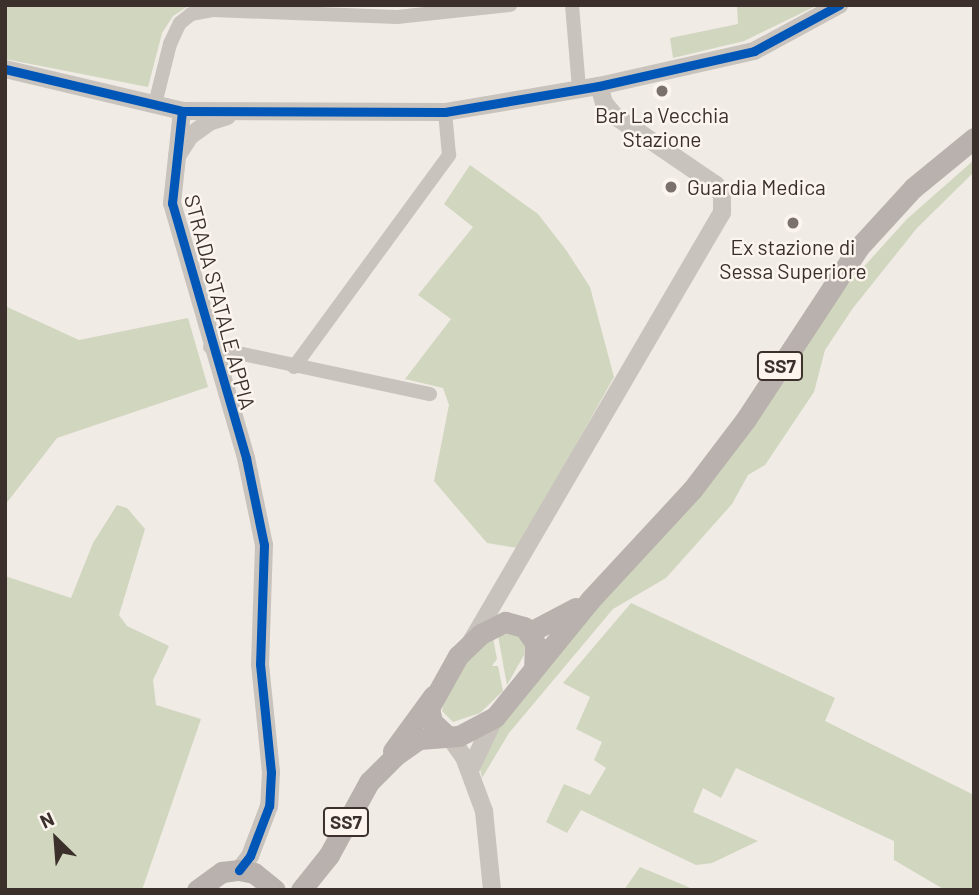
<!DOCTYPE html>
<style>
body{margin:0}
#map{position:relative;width:979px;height:895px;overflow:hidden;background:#f0ebe5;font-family:Barlow,sans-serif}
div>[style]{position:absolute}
.green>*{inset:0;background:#d1d6bf}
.minor>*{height:14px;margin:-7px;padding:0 7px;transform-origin:7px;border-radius:7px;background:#c9c3be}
.tertiary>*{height:18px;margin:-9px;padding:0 9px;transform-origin:9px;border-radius:9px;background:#c9c3be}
.primary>*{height:21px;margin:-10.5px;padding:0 10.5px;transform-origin:10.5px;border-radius:10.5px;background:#b8b1ad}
.cycleway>*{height:9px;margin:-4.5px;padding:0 4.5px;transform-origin:4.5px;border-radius:4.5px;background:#0057b8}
.dots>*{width:19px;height:19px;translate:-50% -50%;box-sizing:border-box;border:4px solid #fbf5ee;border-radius:50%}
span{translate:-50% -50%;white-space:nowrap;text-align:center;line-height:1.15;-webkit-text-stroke:5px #fbf5ee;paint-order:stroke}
.shield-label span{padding:2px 5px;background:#fbf5ee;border:2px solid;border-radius:5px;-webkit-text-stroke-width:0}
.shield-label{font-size:19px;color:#3b302b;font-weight:700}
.poi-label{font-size:21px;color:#3b302b}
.left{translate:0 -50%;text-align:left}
.street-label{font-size:21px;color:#3b302b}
.frame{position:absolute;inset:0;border:7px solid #3b302b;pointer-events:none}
.north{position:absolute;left:21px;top:804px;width:70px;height:70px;-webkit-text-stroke:5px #fbf5ee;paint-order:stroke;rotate:335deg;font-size:19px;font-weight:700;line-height:28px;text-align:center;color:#3b302b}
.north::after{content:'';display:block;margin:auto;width:24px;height:32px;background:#3b302b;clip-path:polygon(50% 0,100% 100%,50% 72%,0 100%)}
</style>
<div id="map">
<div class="green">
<div style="clip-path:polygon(5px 5px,190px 5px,173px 16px,162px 33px,148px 87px,5px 59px)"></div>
<div style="clip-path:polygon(737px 5px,818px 5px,744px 41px,673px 58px,670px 38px,738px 24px)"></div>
<div style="clip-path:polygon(974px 160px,974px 172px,917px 228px,853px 308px,825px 350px,814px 392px,765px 465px,748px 475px,732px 504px,666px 578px,613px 609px,509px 733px,482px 778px,479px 764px,491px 737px,537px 673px,717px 475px,841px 292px,907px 219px)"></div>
<div style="clip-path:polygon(470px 165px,538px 214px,566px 250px,590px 287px,614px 377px,518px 548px,487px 543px,434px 481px,449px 405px,443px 388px,405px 379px,451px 319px,418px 295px,473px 227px,444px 204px)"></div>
<div style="clip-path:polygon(5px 306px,79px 340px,188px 318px,208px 387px,57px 438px,5px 505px)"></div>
<div style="clip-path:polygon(117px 505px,127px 508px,145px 529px,119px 615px,127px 626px,169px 646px,153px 680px,156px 705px,201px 719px,142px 890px,5px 890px,5px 576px,71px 598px,93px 543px)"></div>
<div style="clip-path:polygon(631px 603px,835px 698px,825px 721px,974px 795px,974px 890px,945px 890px,894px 860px,894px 841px,736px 768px,721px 798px,703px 788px,693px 812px,758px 841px,712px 863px,696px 865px,581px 810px,567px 833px,546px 822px,564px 784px,590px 795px,606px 768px,594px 760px,602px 742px,576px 729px,590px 697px,563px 683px)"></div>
<div style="clip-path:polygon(515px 632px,525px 643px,524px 655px,507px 685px,498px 636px)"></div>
<div style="clip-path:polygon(493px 638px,497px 659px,492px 666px,498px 666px,503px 691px,480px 713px,453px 722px,442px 711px,445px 694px,473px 652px)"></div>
<div style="clip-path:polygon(640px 867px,686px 886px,694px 890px,624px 890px)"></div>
</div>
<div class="minor">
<div style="left:572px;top:5px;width:84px;rotate:85.2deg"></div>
<div style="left:155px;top:104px;width:62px;rotate:-76deg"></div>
<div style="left:170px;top:44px;width:23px;rotate:-65deg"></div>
<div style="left:180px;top:23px;width:14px;rotate:-39deg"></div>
<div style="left:191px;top:14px;width:22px;rotate:-10deg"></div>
<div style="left:213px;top:10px;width:184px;rotate:2.2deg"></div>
<div style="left:397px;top:17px;width:114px;rotate:-6.1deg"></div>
<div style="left:210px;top:347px;width:225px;rotate:12.1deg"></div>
<div style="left:294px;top:367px;width:263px;rotate:-53.8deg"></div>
<div style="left:449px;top:155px;width:43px;rotate:-95.3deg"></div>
</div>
<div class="tertiary">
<div style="left:5px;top:69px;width:182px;rotate:13.3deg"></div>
<div style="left:182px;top:111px;width:263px;rotate:0.2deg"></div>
<div style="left:445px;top:112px;width:156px;rotate:-9.6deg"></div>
<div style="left:599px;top:86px;width:159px;rotate:-12.7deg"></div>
<div style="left:754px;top:51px;width:97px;rotate:-28.4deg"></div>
<div style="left:182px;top:111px;width:93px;rotate:96.2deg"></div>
<div style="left:172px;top:203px;width:266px;rotate:73.8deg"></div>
<div style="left:246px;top:458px;width:89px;rotate:78.3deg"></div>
<div style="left:264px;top:545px;width:119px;rotate:91.9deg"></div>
<div style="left:260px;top:664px;width:109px;rotate:84.2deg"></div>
<div style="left:271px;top:772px;width:34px;rotate:93deg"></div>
<div style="left:269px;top:806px;width:53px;rotate:110.8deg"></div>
<div style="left:250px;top:856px;width:18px;rotate:128deg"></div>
<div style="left:177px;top:156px;width:24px;rotate:-57deg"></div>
<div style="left:190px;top:136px;width:24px;rotate:-36deg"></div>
<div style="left:209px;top:122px;width:19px;rotate:-18deg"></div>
<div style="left:471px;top:642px;width:497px;rotate:-59.7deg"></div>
<div style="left:722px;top:213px;width:17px;rotate:-90deg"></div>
<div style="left:722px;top:196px;width:13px;rotate:-119deg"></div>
<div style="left:716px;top:185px;width:122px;rotate:-145.7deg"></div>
<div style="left:615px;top:116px;width:17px;rotate:-130deg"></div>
<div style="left:604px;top:103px;width:18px;rotate:-106deg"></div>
<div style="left:448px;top:735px;width:27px;rotate:54deg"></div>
<div style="left:464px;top:757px;width:58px;rotate:69.7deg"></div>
<div style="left:484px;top:811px;width:79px;rotate:84.2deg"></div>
<div style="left:470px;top:770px;width:59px;rotate:-64.7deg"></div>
</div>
<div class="primary">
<div style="left:530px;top:632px;width:52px;rotate:-27.6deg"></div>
<div style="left:445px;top:734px;width:18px;rotate:-137deg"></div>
<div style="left:432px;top:722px;width:14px;rotate:-102deg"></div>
<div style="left:429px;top:708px;width:60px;rotate:-60.9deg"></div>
<div style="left:458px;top:656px;width:32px;rotate:-44deg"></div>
<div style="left:481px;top:634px;width:27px;rotate:-27deg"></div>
<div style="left:505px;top:622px;width:20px;rotate:15deg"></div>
<div style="left:524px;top:627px;width:19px;rotate:55deg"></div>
<div style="left:535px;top:643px;width:23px;rotate:92deg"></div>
<div style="left:393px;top:751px;width:69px;rotate:-53.8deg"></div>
<div style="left:197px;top:890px;width:31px;rotate:-36deg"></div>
<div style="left:222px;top:872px;width:17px;rotate:-7deg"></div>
<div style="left:239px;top:870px;width:15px;rotate:11deg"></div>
<div style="left:254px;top:873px;width:27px;rotate:39deg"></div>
<div style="left:301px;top:890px;width:45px;rotate:-51.3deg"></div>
<div style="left:329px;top:855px;width:83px;rotate:-61.3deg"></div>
<div style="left:369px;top:782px;width:38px;rotate:-45deg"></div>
<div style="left:396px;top:755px;width:28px;rotate:-35deg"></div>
<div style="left:419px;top:739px;width:40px;rotate:-4.3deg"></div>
<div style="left:459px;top:736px;width:41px;rotate:-27.8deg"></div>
<div style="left:495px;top:717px;width:151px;rotate:-50.9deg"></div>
<div style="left:590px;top:600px;width:150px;rotate:-47.2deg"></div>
<div style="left:692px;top:490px;width:89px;rotate:-52.7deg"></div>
<div style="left:746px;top:419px;width:206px;rotate:-56.7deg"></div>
<div style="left:859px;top:247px;width:80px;rotate:-47.5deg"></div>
<div style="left:913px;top:188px;width:79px;rotate:-39.3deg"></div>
</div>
<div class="cycleway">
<div style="left:5px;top:69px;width:182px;rotate:13.3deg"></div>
<div style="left:182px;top:111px;width:263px;rotate:0.2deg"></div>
<div style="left:445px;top:112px;width:156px;rotate:-9.6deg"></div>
<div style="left:599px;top:86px;width:159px;rotate:-12.7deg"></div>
<div style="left:754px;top:51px;width:97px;rotate:-28.4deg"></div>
<div style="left:182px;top:111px;width:93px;rotate:96.2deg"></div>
<div style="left:172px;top:203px;width:266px;rotate:73.8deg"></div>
<div style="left:246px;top:458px;width:89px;rotate:78.3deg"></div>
<div style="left:264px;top:545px;width:119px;rotate:91.9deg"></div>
<div style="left:260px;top:664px;width:109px;rotate:84.2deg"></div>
<div style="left:271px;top:772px;width:34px;rotate:93deg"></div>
<div style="left:269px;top:806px;width:53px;rotate:110.8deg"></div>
<div style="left:250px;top:856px;width:18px;rotate:128deg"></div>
</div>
<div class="dots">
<div style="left:662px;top:91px;background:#7a716c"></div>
<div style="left:671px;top:187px;background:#7a716c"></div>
<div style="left:793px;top:223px;background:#7a716c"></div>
</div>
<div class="shield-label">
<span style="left:780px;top:366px">SS7</span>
<span style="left:346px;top:822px">SS7</span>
</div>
<div class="poi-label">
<span style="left:662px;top:127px">Bar La Vecchia<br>Stazione</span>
<span class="left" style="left:687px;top:187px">Guardia Medica</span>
<span style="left:793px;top:259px">Ex stazione di<br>Sessa Superiore</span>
</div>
<div class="street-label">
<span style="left:220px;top:302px;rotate:75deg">STRADA STATALE APPIA</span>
</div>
<div class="frame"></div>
<div class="north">N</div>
</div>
